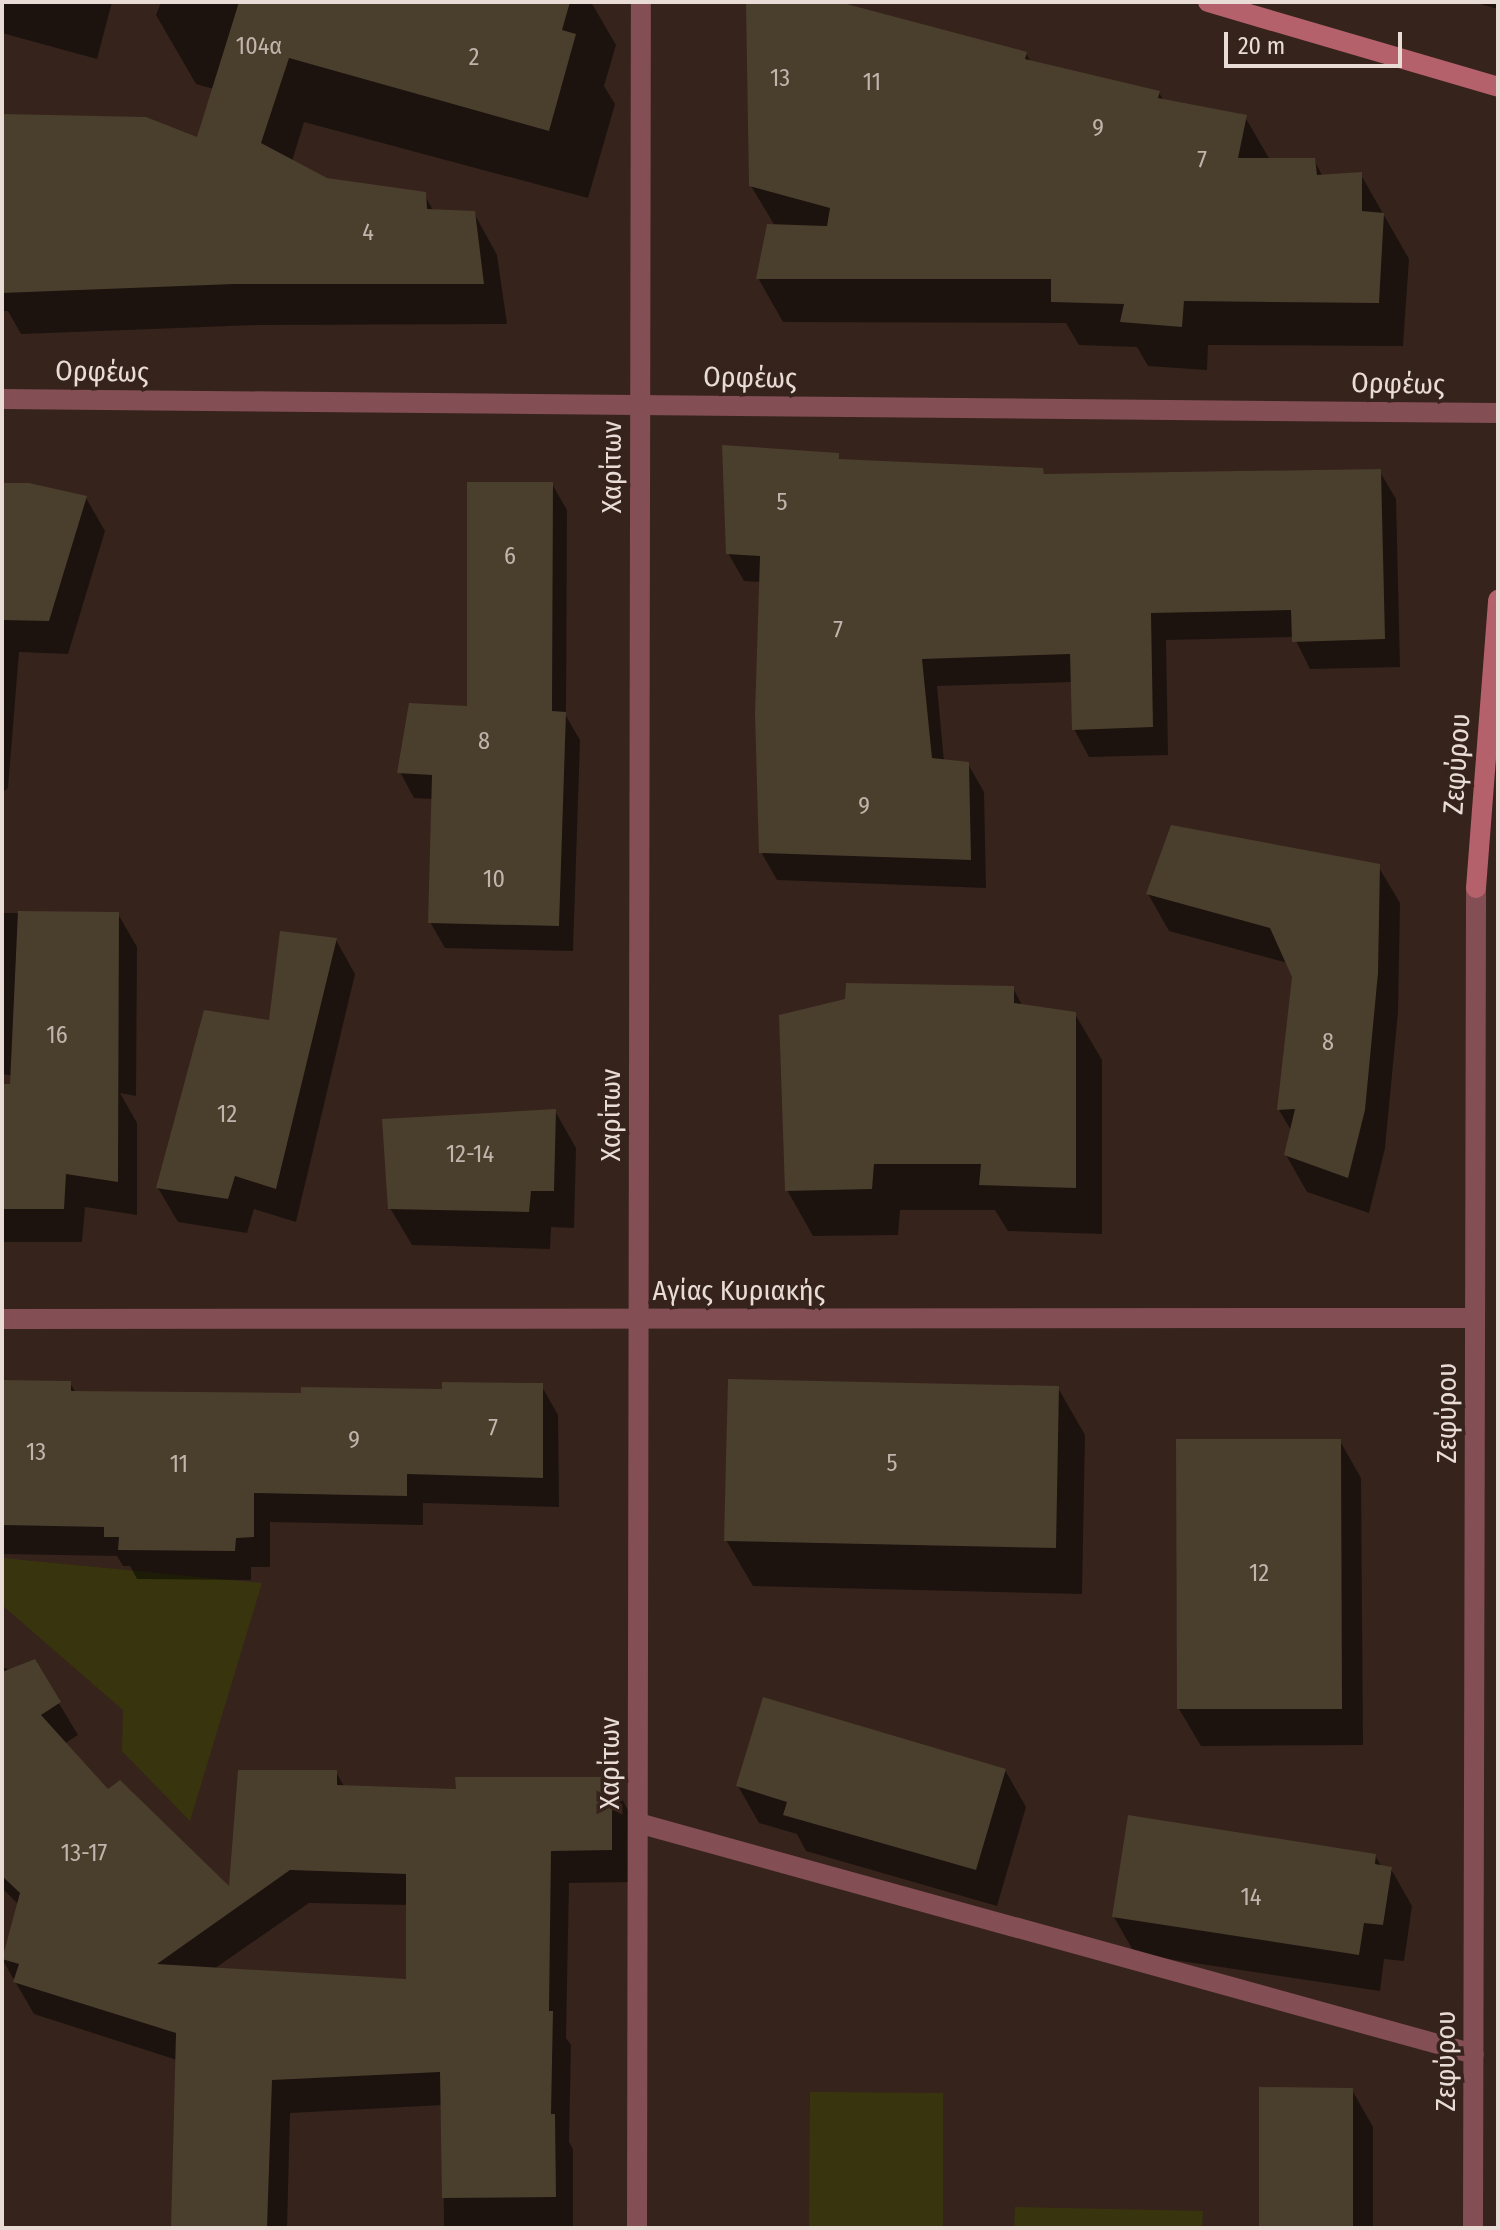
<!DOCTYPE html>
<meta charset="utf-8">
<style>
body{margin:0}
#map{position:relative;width:1500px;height:2230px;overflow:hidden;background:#36231c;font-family:"Fira Sans Condensed",sans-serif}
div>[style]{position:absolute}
.green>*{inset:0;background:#38350e}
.shadow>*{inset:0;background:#0007}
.building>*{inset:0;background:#4a3e2d}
.street>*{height:20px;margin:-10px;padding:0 10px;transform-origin:10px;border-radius:10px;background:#834e54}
.secondary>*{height:20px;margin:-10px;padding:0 10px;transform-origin:10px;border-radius:10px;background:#b5616b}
span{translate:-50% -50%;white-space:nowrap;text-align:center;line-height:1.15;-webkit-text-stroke:7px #36231c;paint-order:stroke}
.number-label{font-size:24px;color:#c1b4ac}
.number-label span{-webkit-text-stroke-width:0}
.street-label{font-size:28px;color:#e9dcd7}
.frame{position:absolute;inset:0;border:4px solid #e9dcd7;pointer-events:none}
.scale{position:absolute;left:1224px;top:32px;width:178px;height:36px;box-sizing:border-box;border:4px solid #e9dcd7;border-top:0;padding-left:10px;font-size:24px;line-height:28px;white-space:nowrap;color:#e9dcd7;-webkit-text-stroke:6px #36231c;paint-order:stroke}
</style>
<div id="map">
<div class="green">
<div style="clip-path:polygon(2px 1558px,262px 1583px,190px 1821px,122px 1751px,123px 1710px,2px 1605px)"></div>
<div style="clip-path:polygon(810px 2092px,943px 2093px,943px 2228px,809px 2228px)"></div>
<div style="clip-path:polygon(1015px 2207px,1203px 2211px,1202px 2228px,1014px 2228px)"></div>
</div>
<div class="shadow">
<div style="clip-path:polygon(2px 2px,112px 2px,97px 59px,2px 33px)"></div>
<div style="clip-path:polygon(161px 2px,591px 2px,616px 45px,604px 86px,615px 104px,588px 198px,304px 122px,292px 161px,326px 179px,424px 194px,434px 212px,474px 213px,497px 255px,507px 324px,258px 325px,21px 334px,8px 311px,2px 311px,2px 116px,199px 140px,214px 89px,196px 84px,156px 15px)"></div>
<div style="clip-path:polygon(748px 2px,832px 2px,1026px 54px,1031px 62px,1159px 93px,1164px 101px,1245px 117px,1270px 160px,1314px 160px,1323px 177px,1361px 175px,1409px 259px,1403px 346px,1208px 345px,1207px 370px,1148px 366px,1137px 347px,1079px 345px,1066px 323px,783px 322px,758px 278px,775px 226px,751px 186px)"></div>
<div style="clip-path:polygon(1473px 2px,1498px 2px,1498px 9px)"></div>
<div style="clip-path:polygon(837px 455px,841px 461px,1042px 470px,1046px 476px,1380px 472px,1396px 499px,1400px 667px,1310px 669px,1294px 637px,1166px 640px,1168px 755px,1089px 757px,1074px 729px,1072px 682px,937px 686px,944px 762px,968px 764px,984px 792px,986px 888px,777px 880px,761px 852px,761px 582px,744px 581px,728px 553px)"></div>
<div style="clip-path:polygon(552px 484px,567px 510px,566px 716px,580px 740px,573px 951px,445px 948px,430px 922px,433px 799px,414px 798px,400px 772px,469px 709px)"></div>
<div style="clip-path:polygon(2px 485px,86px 498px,105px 531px,68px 654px,19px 652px,8px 788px,2px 793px)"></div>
<div style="clip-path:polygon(1378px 866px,1400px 903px,1398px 1012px,1385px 1148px,1369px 1213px,1307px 1192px,1286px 1155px,1292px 1132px,1279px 1110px,1294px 977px,1288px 963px,1169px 931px,1148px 894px)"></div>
<div style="clip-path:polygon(2px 913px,118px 914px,137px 947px,136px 1096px,120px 1093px,137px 1123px,137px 1215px,85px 1207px,82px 1242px,2px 1242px,2px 1100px,98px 1090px,2px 1074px)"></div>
<div style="clip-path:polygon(336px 940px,355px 974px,296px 1222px,254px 1209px,247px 1233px,178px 1222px,158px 1188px,271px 1022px)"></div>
<div style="clip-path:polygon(1013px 988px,1023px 1007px,1075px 1014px,1102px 1060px,1102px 1234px,1008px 1231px,995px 1210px,900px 1210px,898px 1235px,813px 1236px,787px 1190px)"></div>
<div style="clip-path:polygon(555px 1111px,576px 1148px,574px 1228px,551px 1227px,550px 1249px,412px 1245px,390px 1208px)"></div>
<div style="clip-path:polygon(2px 1382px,70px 1383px,76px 1393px,303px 1395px,541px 1385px,558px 1415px,559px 1507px,423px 1503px,423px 1525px,270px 1522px,270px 1567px,251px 1567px,251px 1580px,137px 1579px,130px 1566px,123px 1566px,117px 1556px,2px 1554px)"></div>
<div style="clip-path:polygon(1058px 1388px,1085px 1435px,1082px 1594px,753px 1586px,726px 1540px)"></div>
<div style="clip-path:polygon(1340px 1441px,1361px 1478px,1363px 1745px,1201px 1746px,1179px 1709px)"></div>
<div style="clip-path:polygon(evenodd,34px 1662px,78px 1735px,64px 1744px,108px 1792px,231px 1890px,336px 1772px,345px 1788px,458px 1791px,611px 1779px,629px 1812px,630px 1882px,569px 1883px,566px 2038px,571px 2045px,569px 2142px,573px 2149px,573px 2228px,444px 2228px,443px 2105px,290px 2113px,287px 2228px,172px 2228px,177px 2060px,34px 2014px,2px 1959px,18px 1904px,2px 1888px,2px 1667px,12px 1671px,34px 1662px,309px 1903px,408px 1905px,408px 1981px,214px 1969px,309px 1903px)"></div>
<div style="clip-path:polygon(1005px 1770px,1026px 1807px,997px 1906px,806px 1851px,797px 1834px,759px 1823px,738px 1786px)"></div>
<div style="clip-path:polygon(1375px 1856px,1382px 1867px,1391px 1869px,1412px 1906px,1404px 1961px,1384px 1959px,1380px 1991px,1135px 1954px,1114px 1917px)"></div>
<div style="clip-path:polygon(1352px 2090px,1373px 2127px,1373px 2228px,1261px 2228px)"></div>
</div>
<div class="building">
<div style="clip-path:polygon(239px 2px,570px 2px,562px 30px,576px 34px,549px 131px,289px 58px,261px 143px,327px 178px,426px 192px,427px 209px,475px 211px,484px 284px,234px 284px,2px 293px,2px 114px,146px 117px,197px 137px)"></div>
<div style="clip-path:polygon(746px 2px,839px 2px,1027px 52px,1025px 59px,1160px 91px,1158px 98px,1247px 115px,1238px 158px,1315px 158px,1317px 175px,1362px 172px,1362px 211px,1384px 213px,1379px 303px,1184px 301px,1182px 327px,1120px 322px,1124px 304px,1051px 302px,1051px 279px,756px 279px,767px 224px,827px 226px,830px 208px,749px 186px)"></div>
<div style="clip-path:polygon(722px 445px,839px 453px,839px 459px,1043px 468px,1044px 474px,1381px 469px,1385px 639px,1292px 642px,1291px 610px,1151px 613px,1153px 727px,1072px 730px,1070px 654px,922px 659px,932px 758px,969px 762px,971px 860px,759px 853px,755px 714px,760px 556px,726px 554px)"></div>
<div style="clip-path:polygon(467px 482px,553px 482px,552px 711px,566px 712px,559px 926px,428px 923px,432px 775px,397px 773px,409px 703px,467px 706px)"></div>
<div style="clip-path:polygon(2px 483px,29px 483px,87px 496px,49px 621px,2px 620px)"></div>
<div style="clip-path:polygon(1171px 825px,1380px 864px,1378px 973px,1365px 1110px,1348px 1178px,1284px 1155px,1295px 1109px,1277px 1110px,1292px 977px,1270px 928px,1146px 894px)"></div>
<div style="clip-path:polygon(18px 911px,119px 912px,118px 1182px,66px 1174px,64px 1209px,2px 1209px,2px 1084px,10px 1084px)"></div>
<div style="clip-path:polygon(280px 931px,337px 938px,276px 1189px,235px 1176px,228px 1199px,156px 1188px,204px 1010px,269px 1020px)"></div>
<div style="clip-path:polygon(846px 983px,1014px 986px,1014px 1003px,1076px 1012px,1076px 1188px,979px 1185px,981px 1164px,874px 1164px,872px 1189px,785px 1191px,779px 1015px,845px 999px)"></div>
<div style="clip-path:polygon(556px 1109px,554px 1191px,531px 1191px,529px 1212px,388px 1209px,382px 1119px)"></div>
<div style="clip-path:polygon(728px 1379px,1059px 1386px,1056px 1548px,724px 1541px)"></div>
<div style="clip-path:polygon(2px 1380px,71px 1381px,71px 1391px,301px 1393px,301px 1387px,442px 1389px,442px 1382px,543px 1383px,543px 1478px,407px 1474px,407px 1496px,254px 1493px,254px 1537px,236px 1538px,235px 1551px,118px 1550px,119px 1537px,104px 1537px,104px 1527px,2px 1525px)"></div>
<div style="clip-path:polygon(1176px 1439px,1341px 1439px,1342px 1709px,1177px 1709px)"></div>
<div style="clip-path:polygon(evenodd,35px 1659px,61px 1702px,41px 1715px,108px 1789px,120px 1780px,229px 1886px,238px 1770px,337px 1770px,337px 1785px,456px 1789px,455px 1777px,612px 1777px,612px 1850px,551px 1851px,549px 2011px,553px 2011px,551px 2114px,555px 2114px,556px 2197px,442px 2198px,440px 2072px,272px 2080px,267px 2228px,171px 2228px,176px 2033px,13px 1982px,19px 1964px,2px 1959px,20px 1893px,2px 1876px,2px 1672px,35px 1659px,290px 1870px,406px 1874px,406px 1979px,157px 1964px,290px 1870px)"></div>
<div style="clip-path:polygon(763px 1697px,1006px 1769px,976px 1870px,783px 1815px,787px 1802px,736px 1786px)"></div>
<div style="clip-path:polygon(1128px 1815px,1376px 1854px,1375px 1864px,1392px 1867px,1383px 1925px,1364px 1923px,1359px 1955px,1112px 1917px)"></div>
<div style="clip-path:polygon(1259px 2087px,1353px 2088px,1353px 2228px,1259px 2228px)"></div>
</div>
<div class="street">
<div style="left:2px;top:399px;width:1496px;rotate:0.54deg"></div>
<div style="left:2px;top:1319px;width:1473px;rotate:-0.04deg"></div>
<div style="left:638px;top:1823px;width:867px;rotate:15.45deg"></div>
<div style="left:637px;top:2228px;width:2226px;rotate:-89.9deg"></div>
<div style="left:1473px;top:2228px;width:1340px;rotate:-89.87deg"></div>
</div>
<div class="secondary">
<div style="left:1208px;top:2px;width:302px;rotate:16.3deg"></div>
<div style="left:1476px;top:888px;width:289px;rotate:-85.6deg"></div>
</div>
<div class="number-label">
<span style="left:259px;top:47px">104α</span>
<span style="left:474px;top:58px">2</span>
<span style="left:780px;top:79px">13</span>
<span style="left:872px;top:83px">11</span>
<span style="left:1098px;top:129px">9</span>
<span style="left:1202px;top:161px">7</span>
<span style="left:368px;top:233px">4</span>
<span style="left:782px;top:503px">5</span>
<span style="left:510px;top:557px">6</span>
<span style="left:838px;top:631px">7</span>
<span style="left:484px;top:742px">8</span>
<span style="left:864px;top:807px">9</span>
<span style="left:494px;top:880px">10</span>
<span style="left:57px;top:1036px">16</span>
<span style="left:1328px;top:1043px">8</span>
<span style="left:227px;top:1115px">12</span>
<span style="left:470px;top:1155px">12-14</span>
<span style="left:493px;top:1429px">7</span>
<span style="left:354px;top:1441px">9</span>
<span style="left:36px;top:1453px">13</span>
<span style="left:892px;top:1464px">5</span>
<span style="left:179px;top:1465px">11</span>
<span style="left:1259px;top:1574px">12</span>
<span style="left:84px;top:1854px">13-17</span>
<span style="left:1251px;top:1898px">14</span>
</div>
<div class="street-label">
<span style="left:102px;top:372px;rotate:1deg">Ορφέως</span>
<span style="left:750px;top:378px;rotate:1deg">Ορφέως</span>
<span style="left:1398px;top:384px;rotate:1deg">Ορφέως</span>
<span style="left:612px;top:467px;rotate:-90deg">Χαρίτων</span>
<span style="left:1457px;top:764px;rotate:-86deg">Ζεφύρου</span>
<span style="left:611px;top:1115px;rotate:-90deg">Χαρίτων</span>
<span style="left:739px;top:1291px">Αγίας Κυριακής</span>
<span style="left:1447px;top:1413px;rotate:-90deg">Ζεφύρου</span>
<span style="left:610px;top:1763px;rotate:-90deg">Χαρίτων</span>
<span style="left:1446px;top:2061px;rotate:-90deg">Ζεφύρου</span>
</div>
<div class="frame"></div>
<div class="scale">20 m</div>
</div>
